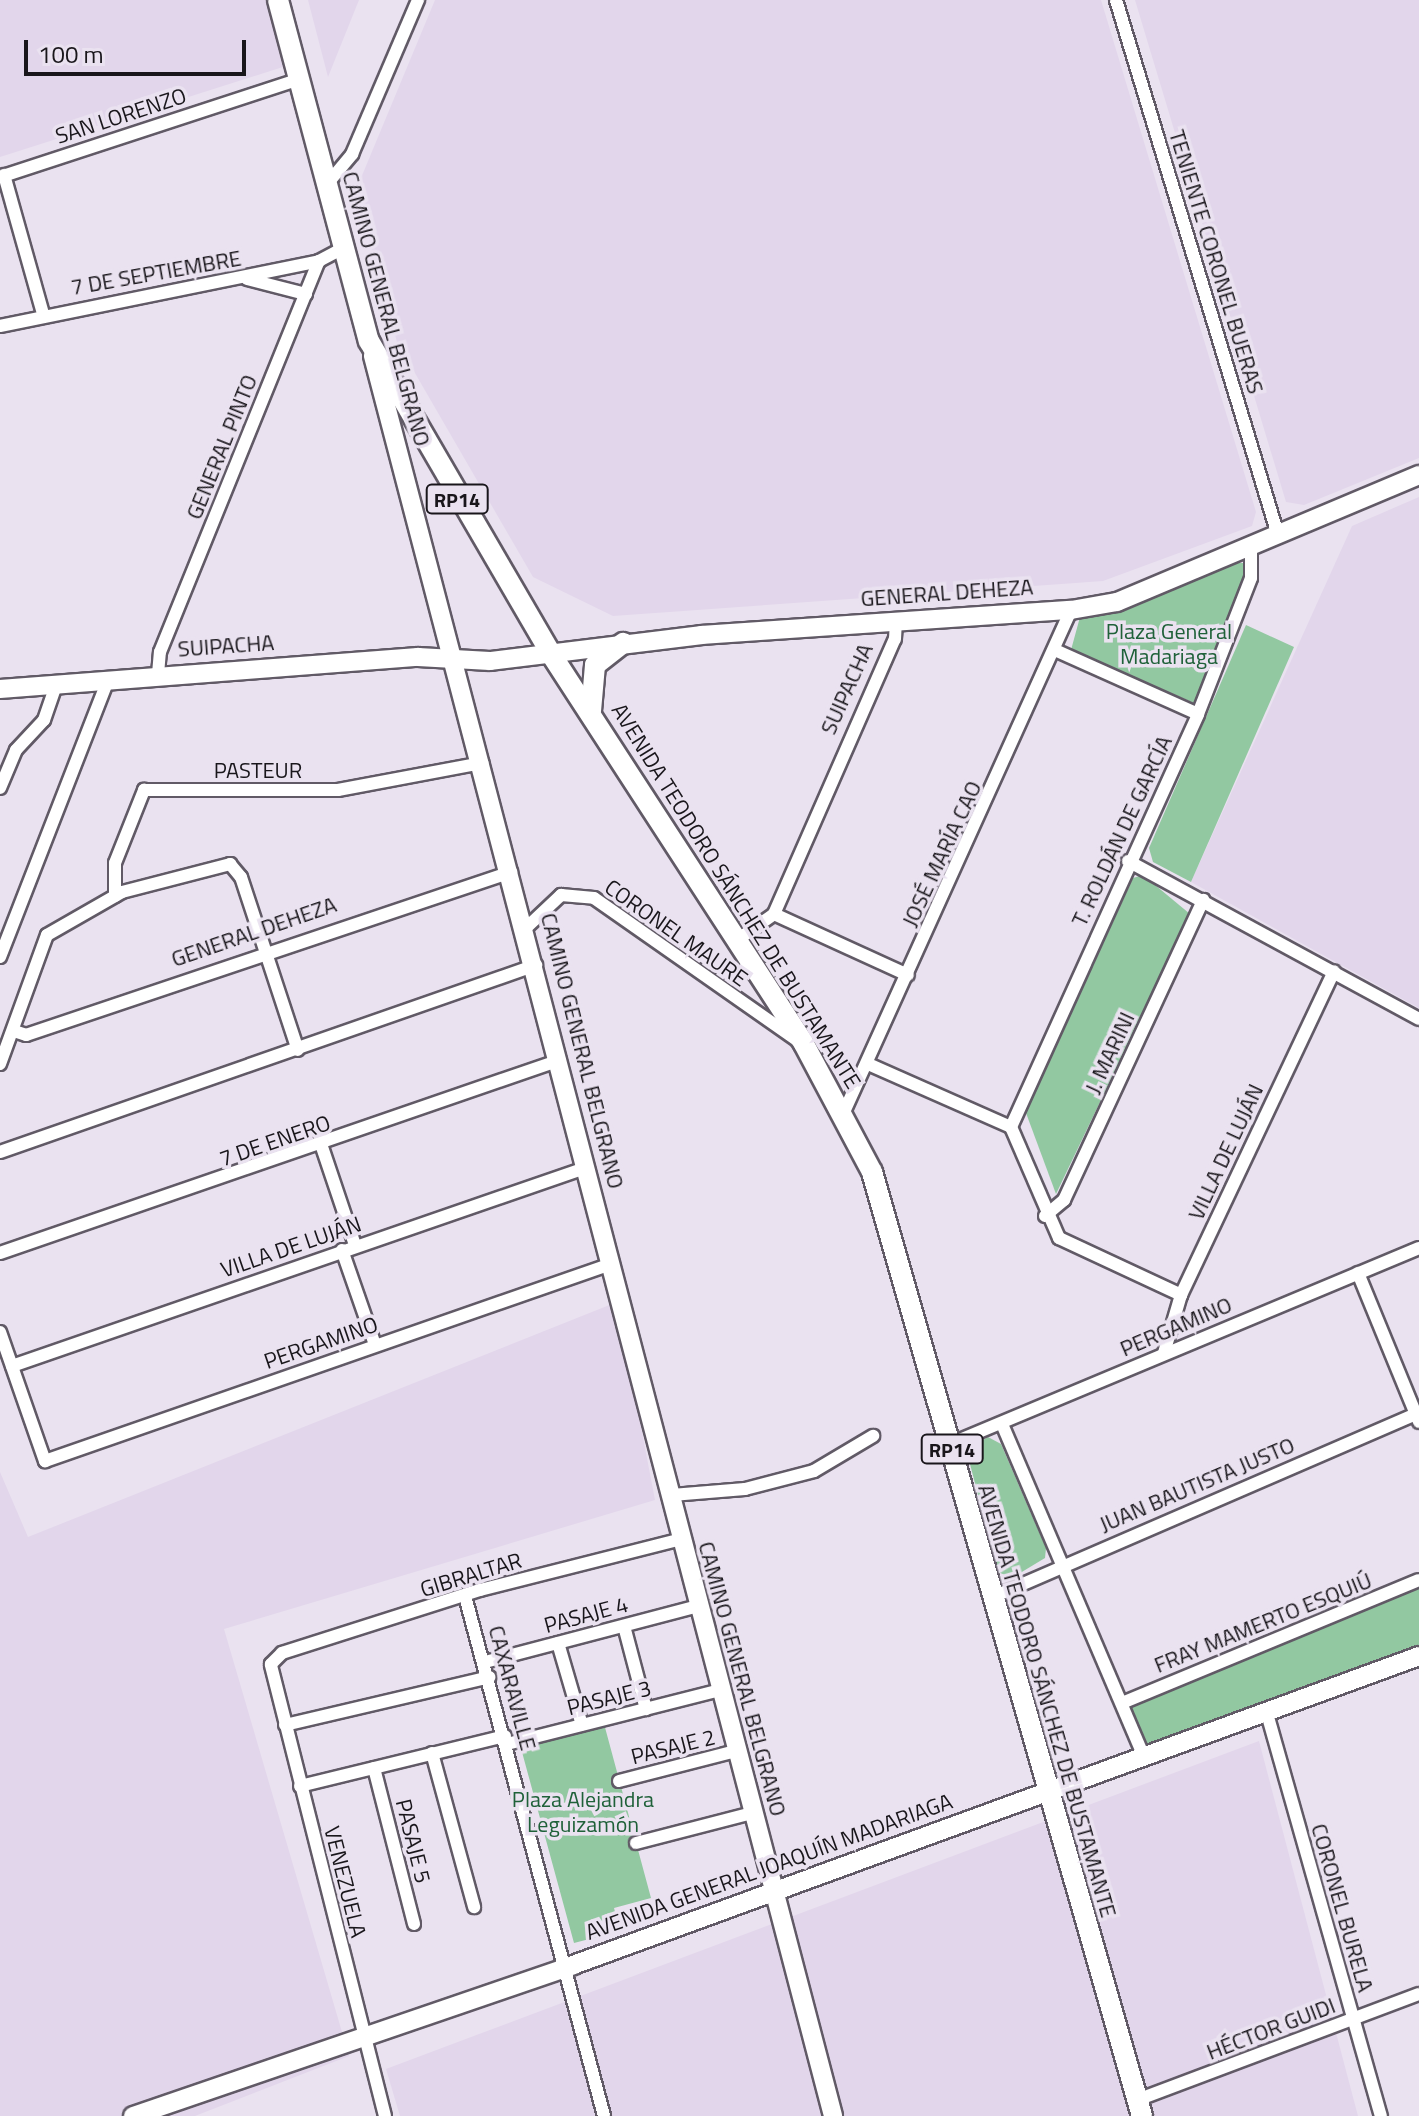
<!DOCTYPE html>
<meta charset="utf-8">
<style>
body{margin:0}
#map{position:relative;width:1419px;height:2116px;overflow:hidden;background:#eae2f0;font-family:"Titillium Web",sans-serif}
div>[style]{position:absolute}
.built>*{inset:0;background:#e2d6eb}
.green>*{inset:0;background:#92c8a1}
.roads{filter:drop-shadow(2px 0 #615a66) drop-shadow(-2px 0 #615a66) drop-shadow(0 2px #615a66) drop-shadow(0 -2px #615a66)}
.street>*{height:12px;margin:-6px;padding:0 6px;transform-origin:6px;border-radius:6px;background:#fff}
.secondary>*{height:18px;margin:-9px;padding:0 9px;transform-origin:9px;border-radius:9px;background:#fff}
.primary>*{height:20px;margin:-10px;padding:0 10px;transform-origin:10px;border-radius:10px;background:#fff}
span{translate:-50% -50%;white-space:nowrap;text-align:center;line-height:1.15;-webkit-text-stroke:7px #eae2f0;paint-order:stroke}
.shield-label span{padding:2px 6px;background:#eae2f0;border:2px solid;border-radius:6px;-webkit-text-stroke-width:0}
.shield-label{font-size:20px;color:#19161b;font-weight:700}
.street-label{font-size:22px;color:#19161b}
.park-label{font-size:22px;color:#1f6139}
.scale{position:absolute;left:24px;top:40px;width:222px;height:36px;box-sizing:border-box;border:4px solid #19161b;border-top:0;padding-left:10px;font-size:24px;line-height:28px;white-space:nowrap;color:#19161b;-webkit-text-stroke:6px #eae2f0;paint-order:stroke}
</style>
<div id="map">
<div class="built">
<div style="clip-path:polygon(0 0,268px 0,286px 66px,0 157px)"></div>
<div style="clip-path:polygon(308px 0,359px 0,328px 77px)"></div>
<div style="clip-path:polygon(435px 0,1101px 0,1256px 512px,1252px 526px,1103px 581px,613px 616px,533px 577px,397px 342px,356px 190px)"></div>
<div style="clip-path:polygon(1135px 0,1419px 0,1419px 458px,1304px 505px,1286px 502px)"></div>
<div style="clip-path:polygon(1419px 497px,1419px 1008px,1191px 882px,1352px 526px)"></div>
<div style="clip-path:polygon(617px 1302px,655px 1500px,224px 1629px,349px 2056px,195px 2116px,0 2116px,0 1472px,28px 1537px)"></div>
<div style="clip-path:polygon(1259px 1741px,1358px 2116px,400px 2116px,386px 2069px)"></div>
</div>
<div class="green">
<div style="clip-path:polygon(1235px 563px,1243px 563px,1245px 575px,1194px 703px,1071px 650px,1080px 617px,1124px 611px)"></div>
<div style="clip-path:polygon(1246px 625px,1294px 647px,1191px 882px,1153px 862px,1149px 848px)"></div>
<div style="clip-path:polygon(1143px 875px,1190px 914px,1056px 1194px,1026px 1113px,1133px 878px)"></div>
<div style="clip-path:polygon(988px 1437px,1001px 1444px,1046px 1548px,1045px 1558px,1012px 1578px,998px 1572px,970px 1464px,976px 1444px)"></div>
<div style="clip-path:polygon(1419px 1580px,1419px 1656px,1143px 1755px,1122px 1703px)"></div>
<div style="clip-path:polygon(603px 1720px,651px 1898px,614px 1908px,620px 1931px,574px 1943px,519px 1741px)"></div>
</div>
<div class="roads">
<div class="street">
<div style="left:1116px;top:0;width:559px;rotate:73.15deg"></div>
<div style="left:4px;top:175px;width:144px;rotate:74.3deg"></div>
<div style="left:0;top:177px;width:315px;rotate:-18.1deg"></div>
<div style="left:328px;top:183px;width:38px;rotate:-50deg"></div>
<div style="left:352px;top:154px;width:168px;rotate:-66.8deg"></div>
<div style="left:247px;top:279px;width:61px;rotate:14.3deg"></div>
<div style="left:0;top:326px;width:326px;rotate:-11.5deg"></div>
<div style="left:1057px;top:651px;width:154px;rotate:24.1deg"></div>
<div style="left:158px;top:674px;width:22px;rotate:-85deg"></div>
<div style="left:160px;top:652px;width:422px;rotate:-67.9deg"></div>
<div style="left:319px;top:261px;width:27px;rotate:-28deg"></div>
<div style="left:0;top:788px;width:41px;rotate:-67.2deg"></div>
<div style="left:16px;top:750px;width:41px;rotate:-47deg"></div>
<div style="left:44px;top:720px;width:36px;rotate:-71deg"></div>
<div style="left:1128px;top:861px;width:331px;rotate:28.5deg"></div>
<div style="left:115px;top:896px;width:33px;rotate:-90deg"></div>
<div style="left:115px;top:863px;width:79px;rotate:-68.3deg"></div>
<div style="left:144px;top:790px;width:194px"></div>
<div style="left:338px;top:790px;width:147px;rotate:-10.6deg"></div>
<div style="left:774px;top:914px;width:147px;rotate:24.5deg"></div>
<div style="left:527px;top:927px;width:47px;rotate:-43.3deg"></div>
<div style="left:561px;top:895px;width:33px;rotate:5deg"></div>
<div style="left:594px;top:898px;width:249px;rotate:35deg"></div>
<div style="left:740px;top:938px;width:42px;rotate:-35.2deg"></div>
<div style="left:774px;top:914px;width:300px;rotate:-66.3deg"></div>
<div style="left:895px;top:639px;width:19px;rotate:-87deg"></div>
<div style="left:0;top:957px;width:297px;rotate:-68.7deg"></div>
<div style="left:14px;top:1031px;width:13px;rotate:18deg"></div>
<div style="left:26px;top:1035px;width:512px;rotate:-18.58deg"></div>
<div style="left:0;top:1064px;width:137px;rotate:-70deg"></div>
<div style="left:47px;top:935px;width:86px;rotate:-29.8deg"></div>
<div style="left:122px;top:892px;width:112px;rotate:-14.5deg"></div>
<div style="left:230px;top:864px;width:17px;rotate:50deg"></div>
<div style="left:241px;top:877px;width:182px;rotate:71.8deg"></div>
<div style="left:868px;top:1064px;width:156px;rotate:23.8deg"></div>
<div style="left:1011px;top:1127px;width:121px;rotate:66.6deg"></div>
<div style="left:1059px;top:1238px;width:135px;rotate:25deg"></div>
<div style="left:844px;top:1112px;width:551px;rotate:-65.67deg"></div>
<div style="left:1011px;top:1127px;width:453px;rotate:-65.6deg"></div>
<div style="left:1198px;top:714px;width:146px;rotate:-68.7deg"></div>
<div style="left:1251px;top:578px;width:31px;rotate:-90deg"></div>
<div style="left:322px;top:1147px;width:103px;rotate:71.4deg"></div>
<div style="left:0;top:1152px;width:568px;rotate:-19.23deg"></div>
<div style="left:1045px;top:1216px;width:25px;rotate:-40deg"></div>
<div style="left:1064px;top:1200px;width:331px;rotate:-65.1deg"></div>
<div style="left:342px;top:1250px;width:101px;rotate:70.8deg"></div>
<div style="left:0;top:1253px;width:592px;rotate:-19.02deg"></div>
<div style="left:1358px;top:1273px;width:161px;rotate:67.7deg"></div>
<div style="left:0;top:1332px;width:137px;rotate:70.8deg"></div>
<div style="left:45px;top:1461px;width:599px;rotate:-19.19deg"></div>
<div style="left:1164px;top:1353px;width:60px;rotate:-73.7deg"></div>
<div style="left:1181px;top:1295px;width:358px;rotate:-64.7deg"></div>
<div style="left:12px;top:1366px;width:606px;rotate:-19.06deg"></div>
<div style="left:1002px;top:1424px;width:360px;rotate:66.9deg"></div>
<div style="left:950px;top:1444px;width:508px;rotate:-22.68deg"></div>
<div style="left:672px;top:1495px;width:73px;rotate:-4.7deg"></div>
<div style="left:745px;top:1489px;width:71px;rotate:-14.6deg"></div>
<div style="left:814px;top:1471px;width:69px;rotate:-30.7deg"></div>
<div style="left:465px;top:1596px;width:538px;rotate:75.03deg"></div>
<div style="left:993px;top:1597px;width:464px;rotate:-23.4deg"></div>
<div style="left:624px;top:1626px;width:86px;rotate:75.2deg"></div>
<div style="left:558px;top:1643px;width:85px;rotate:73.7deg"></div>
<div style="left:485px;top:1662px;width:220px;rotate:-14.7deg"></div>
<div style="left:1122px;top:1703px;width:321px;rotate:-22.5deg"></div>
<div style="left:1266px;top:1710px;width:422px;rotate:74.2deg"></div>
<div style="left:285px;top:1725px;width:210px;rotate:-13.2deg"></div>
<div style="left:507px;top:1744px;width:220px;rotate:-14.2deg"></div>
<div style="left:432px;top:1753px;width:160px;rotate:74.7deg"></div>
<div style="left:374px;top:1768px;width:161px;rotate:75.6deg"></div>
<div style="left:619px;top:1781px;width:121px;rotate:-14.4deg"></div>
<div style="left:300px;top:1786px;width:211px;rotate:-13.7deg"></div>
<div style="left:636px;top:1843px;width:120px;rotate:-14.5deg"></div>
<div style="left:1137px;top:2100px;width:301px;rotate:-20.6deg"></div>
<div style="left:385px;top:2116px;width:466px;rotate:-104.2deg"></div>
<div style="left:271px;top:1664px;width:16px;rotate:-45deg"></div>
<div style="left:282px;top:1653px;width:208px;rotate:-17.7deg"></div>
<div style="left:480px;top:1590px;width:207px;rotate:-14.2deg"></div>
</div>
<div class="secondary">
<div style="left:373px;top:356px;width:1819px;rotate:75.35deg"></div>
<div style="left:0;top:689px;width:419px;rotate:-4.4deg"></div>
<div style="left:418px;top:657px;width:72px;rotate:3.2deg"></div>
<div style="left:490px;top:661px;width:213px;rotate:-7deg"></div>
<div style="left:701px;top:635px;width:371px;rotate:-3.9deg"></div>
<div style="left:1071px;top:610px;width:47px;rotate:-9.9deg"></div>
<div style="left:1117px;top:602px;width:328px;rotate:-22.8deg"></div>
<div style="left:133px;top:2116px;width:465px;rotate:-18.9deg"></div>
<div style="left:573px;top:1965px;width:901px;rotate:-20.06deg"></div>
</div>
<div class="primary">
<div style="left:278px;top:0;width:353px;rotate:75.1deg"></div>
<div style="left:369px;top:341px;width:362px;rotate:59.8deg"></div>
<div style="left:551px;top:654px;width:465px;rotate:57deg"></div>
<div style="left:804px;top:1044px;width:145px;rotate:62deg"></div>
<div style="left:872px;top:1172px;width:982px;rotate:74.04deg"></div>
<div style="left:591px;top:711px;width:46px;rotate:-85deg"></div>
<div style="left:595px;top:665px;width:36px;rotate:-38deg"></div>
</div>
</div>
<div class="shield-label">
<span style="left:457px;top:499px">RP14</span>
<span style="left:952px;top:1449px">RP14</span>
</div>
<div class="street-label">
<span style="left:121px;top:116px;rotate:-18deg">SAN LORENZO</span>
<span style="left:1216px;top:262px;rotate:73deg">TENIENTE CORONEL BUERAS</span>
<span style="left:156px;top:273px;rotate:-10deg">7 DE SEPTIEMBRE</span>
<span style="left:386px;top:309px;rotate:75deg">CAMINO GENERAL BELGRANO</span>
<span style="left:222px;top:447px;rotate:-68deg">GENERAL PINTO</span>
<span style="left:947px;top:593px;rotate:-4deg">GENERAL DEHEZA</span>
<span style="left:226px;top:646px;rotate:-4deg">SUIPACHA</span>
<span style="left:847px;top:689px;rotate:-66deg">SUIPACHA</span>
<span style="left:258px;top:771px">PASTEUR</span>
<span style="left:1122px;top:831px;rotate:-65deg">T. ROLDÁN DE GARCÍA</span>
<span style="left:942px;top:854px;rotate:-65deg">JOSÉ MARÍA CAO</span>
<span style="left:736px;top:896px;rotate:58deg">AVENIDA TEODORO SÁNCHEZ DE BUSTAMANTE</span>
<span style="left:254px;top:932px;rotate:-19deg">GENERAL DEHEZA</span>
<span style="left:676px;top:933px;rotate:35deg">CORONEL MAURE</span>
<span style="left:582px;top:1051px;rotate:76deg">CAMINO GENERAL BELGRANO</span>
<span style="left:1110px;top:1053px;rotate:-65deg">J. MARINI</span>
<span style="left:275px;top:1141px;rotate:-19deg">7 DE ENERO</span>
<span style="left:1226px;top:1152px;rotate:-65deg">VILLA DE LUJÁN</span>
<span style="left:291px;top:1247px;rotate:-19deg">VILLA DE LUJÁN</span>
<span style="left:1176px;top:1327px;rotate:-23deg">PERGAMINO</span>
<span style="left:321px;top:1343px;rotate:-19deg">PERGAMINO</span>
<span style="left:1197px;top:1485px;rotate:-23deg">JUAN BAUTISTA JUSTO</span>
<span style="left:471px;top:1575px;rotate:-17deg">GIBRALTAR</span>
<span style="left:586px;top:1615px;rotate:-15deg">PASAJE 4</span>
<span style="left:1263px;top:1623px;rotate:-22deg">FRAY MAMERTO ESQUIÚ</span>
<span style="left:742px;top:1679px;rotate:75deg">CAMINO GENERAL BELGRANO</span>
<span style="left:512px;top:1688px;rotate:75deg">CAXARAVILLE</span>
<span style="left:609px;top:1698px;rotate:-14deg">PASAJE 3</span>
<span style="left:1047px;top:1701px;rotate:74deg">AVENIDA TEODORO SÁNCHEZ DE BUSTAMANTE</span>
<span style="left:673px;top:1747px;rotate:-14deg">PASAJE 2</span>
<span style="left:413px;top:1841px;rotate:76deg">PASAJE 5</span>
<span style="left:769px;top:1867px;rotate:-20deg">AVENIDA GENERAL JOAQUÍN MADARIAGA</span>
<span style="left:345px;top:1882px;rotate:76deg">VENEZUELA</span>
<span style="left:1342px;top:1908px;rotate:74deg">CORONEL BURELA</span>
<span style="left:1271px;top:2029px;rotate:-21deg">HÉCTOR GUIDI</span>
</div>
<div class="park-label">
<span style="left:1169px;top:644px">Plaza General<br>Madariaga</span>
<span style="left:583px;top:1812px">Plaza Alejandra<br>Leguizamón</span>
</div>
<div class="scale">100 m</div>
</div>
